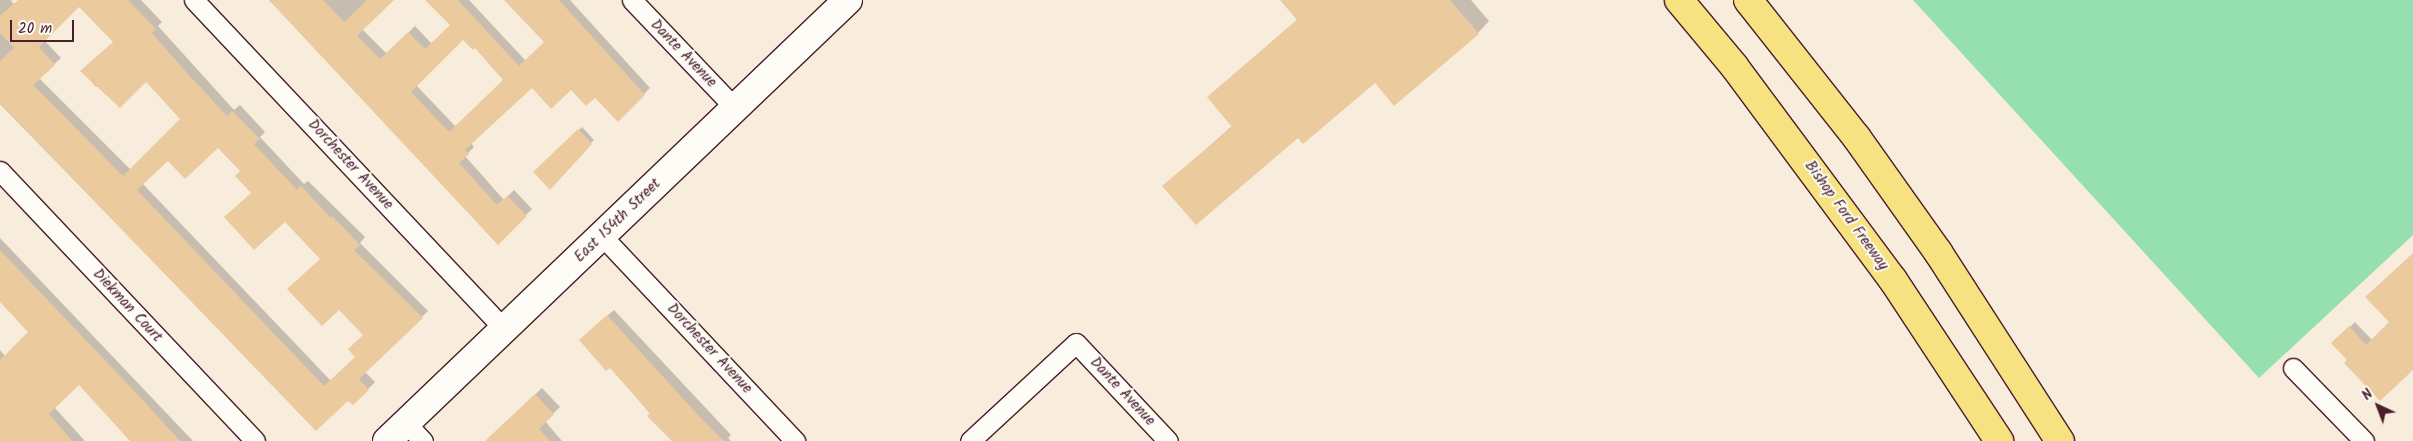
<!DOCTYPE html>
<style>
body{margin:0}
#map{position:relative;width:2413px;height:441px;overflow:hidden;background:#f8eddc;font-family:Kalam,sans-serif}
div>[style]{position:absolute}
.green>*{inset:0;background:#96dfaf}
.shadow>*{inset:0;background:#0003}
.building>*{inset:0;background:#ebca9d}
.roads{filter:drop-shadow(1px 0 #4a1f2b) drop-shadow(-1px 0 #4a1f2b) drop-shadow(0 1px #4a1f2b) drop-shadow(0 -1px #4a1f2b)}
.street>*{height:19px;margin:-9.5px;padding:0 9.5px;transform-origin:9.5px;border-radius:9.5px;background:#fdfcf7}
.secondary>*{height:28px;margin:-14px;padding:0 14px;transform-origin:14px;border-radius:14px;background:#fdfcf7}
.highway>*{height:28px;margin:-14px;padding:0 14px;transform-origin:14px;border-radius:14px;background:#f7e281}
span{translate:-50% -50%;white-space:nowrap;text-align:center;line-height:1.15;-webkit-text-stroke:4px #fdfcf7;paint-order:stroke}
.street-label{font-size:15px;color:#4a1f2b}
.north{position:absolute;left:2353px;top:381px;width:50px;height:50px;-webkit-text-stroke:4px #fdfcf7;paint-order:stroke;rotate:317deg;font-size:14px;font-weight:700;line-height:20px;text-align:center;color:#4a1f2b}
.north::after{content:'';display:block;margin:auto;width:18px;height:22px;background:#4a1f2b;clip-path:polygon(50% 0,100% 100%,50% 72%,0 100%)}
.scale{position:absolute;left:10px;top:20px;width:64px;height:22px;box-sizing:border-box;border:2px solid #4a1f2b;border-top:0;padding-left:6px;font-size:15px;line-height:18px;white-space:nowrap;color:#4a1f2b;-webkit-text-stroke:4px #fdfcf7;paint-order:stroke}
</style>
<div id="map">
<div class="green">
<div style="clip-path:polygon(1913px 0,2413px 0,2413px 235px,2259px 378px)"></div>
</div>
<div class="shadow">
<div style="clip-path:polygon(evenodd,0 0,10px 0,14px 4px,19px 0,141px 0,162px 22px,158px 26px,234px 110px,240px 105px,265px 132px,260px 137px,304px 184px,308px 181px,365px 237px,360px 243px,428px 311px,365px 372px,375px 382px,353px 404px,348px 399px,316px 429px,0 104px,0 0,79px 5px,114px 42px,82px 71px,96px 87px,146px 81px,182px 119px,131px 170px,39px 78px,61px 58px,44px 40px,79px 5px,0 0,218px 147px,242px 171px,252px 193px,285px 220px,321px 259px,364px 335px,357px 357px,331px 381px,142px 183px,168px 159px,218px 147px)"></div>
<div style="clip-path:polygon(evenodd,269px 0,392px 0,362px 29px,387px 54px,415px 26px,432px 44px,452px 25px,427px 0,469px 0,526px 61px,545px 42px,505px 0,570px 0,650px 88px,618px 120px,595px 97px,571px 88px,532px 86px,471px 143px,474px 147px,465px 156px,504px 200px,514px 190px,532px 209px,498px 243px,269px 0,463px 39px,475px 46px,505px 80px,456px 127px,416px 85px,463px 39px)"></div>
<div style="clip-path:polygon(1282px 0,1471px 0,1489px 21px,1478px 33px,1375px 81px,1298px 136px,1164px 186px,1232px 126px,1208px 97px,1298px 19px)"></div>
<div style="clip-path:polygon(582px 127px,594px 140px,563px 170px,535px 172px)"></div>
<div style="clip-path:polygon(0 238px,193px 441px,133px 441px,79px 383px,54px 407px,85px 441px,0 441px,0 350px,5px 356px,30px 332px,0 301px)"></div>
<div style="clip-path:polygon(2413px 254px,2413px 369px,2348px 360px,2332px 344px,2355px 322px,2372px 340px,2391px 322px)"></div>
<div style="clip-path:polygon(614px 310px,731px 435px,728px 438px,731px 441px,682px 441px,671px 438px,610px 367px,587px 333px)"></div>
<div style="clip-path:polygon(542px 388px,560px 407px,545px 421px,562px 441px,487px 441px)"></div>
</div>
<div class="building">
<div style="clip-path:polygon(evenodd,18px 0,128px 0,156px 29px,152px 33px,187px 73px,227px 116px,232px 111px,260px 139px,254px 144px,297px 190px,301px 186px,331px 218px,332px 216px,360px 245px,354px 250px,423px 318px,359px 379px,369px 390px,353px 405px,348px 401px,316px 431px,0 103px,0 61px,14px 48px,0 33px,0 16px,18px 0,79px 7px,113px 42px,80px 71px,120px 108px,146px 82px,180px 119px,123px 176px,33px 85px,55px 65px,39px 47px,79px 7px,18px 0,218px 148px,240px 171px,235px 176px,251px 193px,224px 217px,254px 250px,285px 222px,320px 259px,287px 289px,322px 326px,339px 310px,363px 335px,348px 349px,355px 357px,324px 386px,137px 190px,168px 161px,185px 179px,218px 148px)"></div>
<div style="clip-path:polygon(evenodd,269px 0,323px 0,344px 22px,367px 0,394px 0,357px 36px,380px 59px,408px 32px,425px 49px,450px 25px,425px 0,458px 0,519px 66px,544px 42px,504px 0,559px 0,645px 95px,618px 122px,595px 98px,586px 106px,571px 90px,551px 109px,532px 88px,465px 150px,469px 154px,459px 163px,497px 205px,507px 196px,527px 216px,498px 245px,269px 0,463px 40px,473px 50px,475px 48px,503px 80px,449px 132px,411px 92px,463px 40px)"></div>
<div style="clip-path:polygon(1280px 0,1450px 0,1479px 34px,1394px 106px,1375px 83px,1303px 144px,1298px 138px,1196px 225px,1162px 186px,1232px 127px,1207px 97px,1297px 20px)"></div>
<div style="clip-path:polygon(578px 129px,592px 144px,550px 190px,533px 172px)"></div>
<div style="clip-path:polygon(0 250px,138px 395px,180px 441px,130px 441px,79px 385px,49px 414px,72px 441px,0 441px,0 360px,28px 332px,0 302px)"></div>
<div style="clip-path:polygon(2413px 253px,2413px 370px,2380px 401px,2344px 363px,2347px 360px,2331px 343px,2349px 326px,2366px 345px,2389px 322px,2365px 297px)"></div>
<div style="clip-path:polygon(607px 315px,697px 414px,724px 441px,672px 441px,647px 416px,650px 413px,610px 368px,606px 371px,579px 340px)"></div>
<div style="clip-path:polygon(535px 394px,554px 414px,539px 429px,550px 441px,485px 441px)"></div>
</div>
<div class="roads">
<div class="street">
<div style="left:194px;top:0;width:453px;rotate:46.7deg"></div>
<div style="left:632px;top:0;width:149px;rotate:46.4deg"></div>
<div style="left:0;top:171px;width:371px;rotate:46.6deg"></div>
<div style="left:602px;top:236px;width:282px;rotate:46.7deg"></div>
<div style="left:2293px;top:368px;width:102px;rotate:45.8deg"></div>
<div style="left:406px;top:423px;width:25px;rotate:47deg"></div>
<div style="left:970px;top:441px;width:144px;rotate:-42.8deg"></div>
<div style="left:1076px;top:343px;width:134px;rotate:46.8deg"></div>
</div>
<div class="secondary">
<div style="left:387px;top:441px;width:638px;rotate:-43.73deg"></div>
</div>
<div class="highway">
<div style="left:1679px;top:0;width:86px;rotate:50.2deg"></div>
<div style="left:1734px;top:66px;width:267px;rotate:53.4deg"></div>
<div style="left:1893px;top:280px;width:193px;rotate:56.6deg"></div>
<div style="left:1748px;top:0;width:176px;rotate:51.7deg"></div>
<div style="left:1857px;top:138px;width:140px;rotate:54.6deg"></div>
<div style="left:1938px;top:252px;width:225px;rotate:57.2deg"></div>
</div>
</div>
<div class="street-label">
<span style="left:683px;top:54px;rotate:46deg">Dante Avenue</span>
<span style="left:350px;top:165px;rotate:47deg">Dorchester Avenue</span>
<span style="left:1846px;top:216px;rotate:54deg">Bishop Ford Freeway</span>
<span style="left:618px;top:221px;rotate:-44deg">East 154th Street</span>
<span style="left:127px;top:306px;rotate:47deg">Diekman Court</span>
<span style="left:709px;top:349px;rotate:47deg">Dorchester Avenue</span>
<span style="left:1122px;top:392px;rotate:47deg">Dante Avenue</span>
</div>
<div class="north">N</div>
<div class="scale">20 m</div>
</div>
